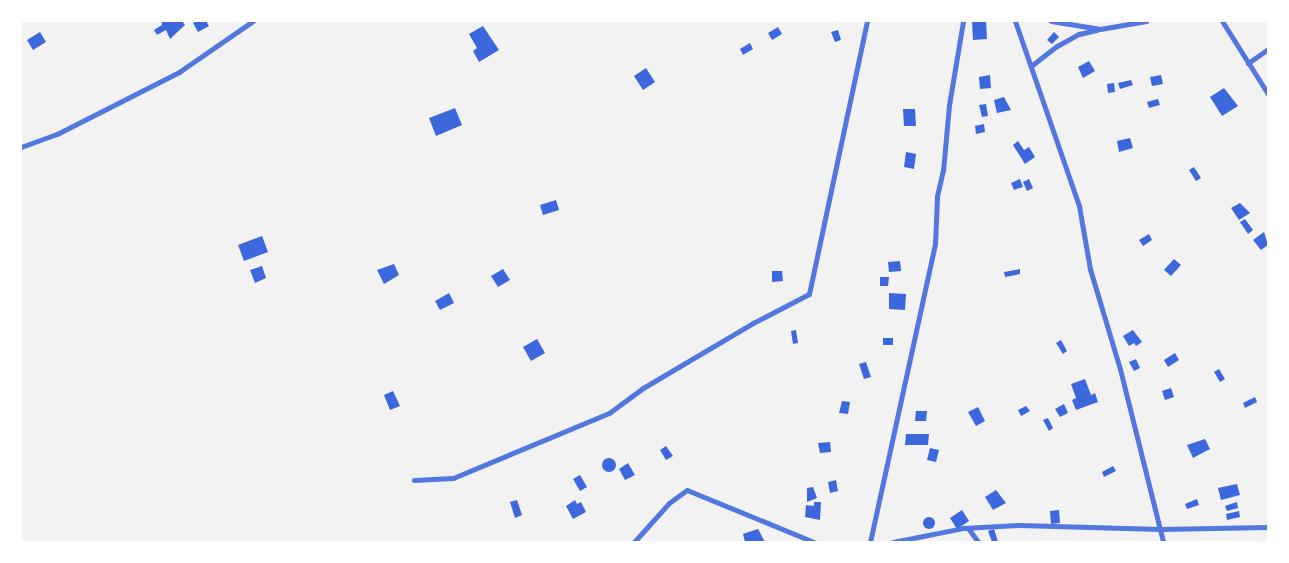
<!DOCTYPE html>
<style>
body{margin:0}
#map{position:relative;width:1289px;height:563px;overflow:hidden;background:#f2f2f2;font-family:"Space Grotesk",sans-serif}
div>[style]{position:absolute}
.building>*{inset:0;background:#3d67dc}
.round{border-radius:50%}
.minor>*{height:5px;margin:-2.5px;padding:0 2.5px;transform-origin:2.5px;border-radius:2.5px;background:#5277de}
span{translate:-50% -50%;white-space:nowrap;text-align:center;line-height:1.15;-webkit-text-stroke:4.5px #fff;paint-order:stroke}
.frame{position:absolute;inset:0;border:22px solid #fff;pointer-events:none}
</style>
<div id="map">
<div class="building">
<div style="clip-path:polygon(162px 21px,182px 21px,185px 25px,170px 39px,166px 30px,157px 35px,154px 30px,162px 25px)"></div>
<div style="clip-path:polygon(197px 21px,206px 21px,209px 26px,198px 32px,193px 23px)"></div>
<div style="clip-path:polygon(972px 21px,986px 21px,987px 39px,973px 40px)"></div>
<div style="clip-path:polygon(483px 26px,499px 50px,479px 62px,473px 51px,477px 48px,469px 34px)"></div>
<div style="clip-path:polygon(778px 27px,782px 34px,772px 40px,768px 33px)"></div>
<div style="clip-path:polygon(838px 30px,841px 40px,835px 42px,831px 32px)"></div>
<div style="clip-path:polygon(40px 32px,46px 42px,33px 50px,27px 40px)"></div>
<div style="clip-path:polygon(1054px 32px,1059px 37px,1052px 44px,1047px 40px)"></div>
<div style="clip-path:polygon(750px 43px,753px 49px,743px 55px,740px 49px)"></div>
<div style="clip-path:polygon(1089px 61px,1095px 71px,1083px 78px,1078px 67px)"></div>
<div style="clip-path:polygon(646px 68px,655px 82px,643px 90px,634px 76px)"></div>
<div style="clip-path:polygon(990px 75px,991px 88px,980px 89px,979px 77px)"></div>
<div style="clip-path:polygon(1161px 75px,1163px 84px,1152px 86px,1150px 77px)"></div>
<div style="clip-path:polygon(1131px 80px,1133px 85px,1120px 89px,1118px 83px)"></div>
<div style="clip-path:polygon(1114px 83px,1115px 92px,1108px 93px,1107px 84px)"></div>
<div style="clip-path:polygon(1224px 88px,1238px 106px,1222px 116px,1210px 97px)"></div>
<div style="clip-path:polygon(1004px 97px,1011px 110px,997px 113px,994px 100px)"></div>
<div style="clip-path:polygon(1158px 99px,1160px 105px,1149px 108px,1147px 102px)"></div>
<div style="clip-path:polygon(986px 104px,988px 116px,982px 117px,979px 105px)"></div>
<div style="clip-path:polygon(455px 108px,462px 125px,436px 136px,429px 118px)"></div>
<div style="clip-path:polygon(903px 109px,915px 109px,916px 126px,904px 126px)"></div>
<div style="clip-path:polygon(984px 124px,985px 132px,976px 134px,975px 126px)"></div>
<div style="clip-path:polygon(1130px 138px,1133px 148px,1119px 152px,1117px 141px)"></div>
<div style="clip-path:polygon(1018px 141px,1024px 150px,1029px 147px,1035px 157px,1025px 164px,1013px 145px)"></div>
<div style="clip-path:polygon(906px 152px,916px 154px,914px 169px,904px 167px)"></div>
<div style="clip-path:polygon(1194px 167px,1201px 178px,1196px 181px,1189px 170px)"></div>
<div style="clip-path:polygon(1020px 179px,1023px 187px,1014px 190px,1011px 183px)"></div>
<div style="clip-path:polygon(1029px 179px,1033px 188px,1027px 191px,1023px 182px)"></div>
<div style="clip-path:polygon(556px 200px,559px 210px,543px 215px,540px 205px)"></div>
<div style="clip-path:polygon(1240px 203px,1250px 213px,1239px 220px,1231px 208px)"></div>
<div style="clip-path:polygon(1245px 219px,1253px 230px,1248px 234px,1240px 222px)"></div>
<div style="clip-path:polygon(1264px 232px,1268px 245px,1261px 250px,1253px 240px)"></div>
<div style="clip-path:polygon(1149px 234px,1152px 240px,1143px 246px,1139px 240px)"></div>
<div style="clip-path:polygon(262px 236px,268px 252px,244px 261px,238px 245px)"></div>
<div style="clip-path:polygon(1174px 259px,1181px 265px,1171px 276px,1164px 270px)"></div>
<div style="clip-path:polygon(900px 261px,901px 271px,889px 272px,888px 262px)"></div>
<div style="clip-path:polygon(394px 264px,399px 275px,384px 284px,377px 270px)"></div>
<div style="clip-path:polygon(262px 266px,266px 278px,255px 283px,250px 270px)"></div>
<div style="clip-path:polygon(503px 269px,510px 280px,498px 287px,491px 276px)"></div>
<div style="clip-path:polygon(1020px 269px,1020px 274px,1005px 277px,1004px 272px)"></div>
<div style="clip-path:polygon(772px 271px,782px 271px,783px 281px,772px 282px)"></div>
<div style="clip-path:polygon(880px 277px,889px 277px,888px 286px,880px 286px)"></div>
<div style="clip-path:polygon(449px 293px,454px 303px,440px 310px,435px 301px)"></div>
<div style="clip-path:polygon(889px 293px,906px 294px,905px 310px,889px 309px)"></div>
<div style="clip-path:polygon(796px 330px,798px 343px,793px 344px,791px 331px)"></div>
<div style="clip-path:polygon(1133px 330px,1142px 342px,1136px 346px,1134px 343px,1129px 346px,1123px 336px)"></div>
<div style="clip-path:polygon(883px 338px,893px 338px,893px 345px,883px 345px)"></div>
<div style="clip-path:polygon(537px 339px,545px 353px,531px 361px,523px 347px)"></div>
<div style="clip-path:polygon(1061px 340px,1067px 351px,1063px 354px,1056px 343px)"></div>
<div style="clip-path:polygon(1175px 353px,1179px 360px,1168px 367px,1164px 360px)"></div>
<div style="clip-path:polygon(1136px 359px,1140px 368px,1134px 371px,1129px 362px)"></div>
<div style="clip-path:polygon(866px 362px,871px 377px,864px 379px,859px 364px)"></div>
<div style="clip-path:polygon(1219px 369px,1225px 379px,1220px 382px,1214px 372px)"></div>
<div style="clip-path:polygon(1085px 379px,1091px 395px,1095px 393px,1098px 402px,1076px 410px,1072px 400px,1076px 398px,1071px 384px)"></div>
<div style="clip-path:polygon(1171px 388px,1174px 397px,1165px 400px,1162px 391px)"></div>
<div style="clip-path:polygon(393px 391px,400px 406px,390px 410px,384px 395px)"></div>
<div style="clip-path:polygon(1255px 397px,1257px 402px,1245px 408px,1243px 403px)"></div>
<div style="clip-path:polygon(842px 401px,850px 402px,848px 414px,839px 413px)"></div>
<div style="clip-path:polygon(1064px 404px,1068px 413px,1060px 417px,1055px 409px)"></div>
<div style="clip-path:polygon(1026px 406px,1030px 411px,1021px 416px,1018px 410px)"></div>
<div style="clip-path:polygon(978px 407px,985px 421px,976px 426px,968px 412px)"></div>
<div style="clip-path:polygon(916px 411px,927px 411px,926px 421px,915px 421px)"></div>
<div style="clip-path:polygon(1048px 418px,1053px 428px,1049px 431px,1043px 420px)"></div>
<div style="clip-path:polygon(906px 434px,929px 434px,928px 445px,905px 445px)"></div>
<div style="clip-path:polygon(1205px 439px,1210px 449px,1193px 458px,1187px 445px)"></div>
<div style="clip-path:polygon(830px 442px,831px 452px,820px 453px,818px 443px)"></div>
<div style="clip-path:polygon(666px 446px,673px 456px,666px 460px,660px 450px)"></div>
<div style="clip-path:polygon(930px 448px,939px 450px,936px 462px,927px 460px)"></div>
<div class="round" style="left:602px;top:458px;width:14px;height:14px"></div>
<div style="clip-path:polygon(628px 463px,635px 475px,625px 480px,619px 469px)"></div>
<div style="clip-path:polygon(1113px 466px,1116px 471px,1104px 477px,1102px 472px)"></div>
<div style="clip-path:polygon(580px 475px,587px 487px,580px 491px,573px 479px)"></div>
<div style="clip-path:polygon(836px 480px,838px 491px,830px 493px,828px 482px)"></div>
<div style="clip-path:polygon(1237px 484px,1240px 495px,1221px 500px,1218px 488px)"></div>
<div style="clip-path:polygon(813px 487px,817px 498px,807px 502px,807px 488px)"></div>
<div style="clip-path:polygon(996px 490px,1006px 503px,993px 510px,985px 497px)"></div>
<div style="clip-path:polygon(1197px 499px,1199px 505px,1187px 509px,1185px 504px)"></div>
<div style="clip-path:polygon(517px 500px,522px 515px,515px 518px,510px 502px)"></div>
<div style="clip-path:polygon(575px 500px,577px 504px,581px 502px,586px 512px,573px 519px,566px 506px)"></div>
<div style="clip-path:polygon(814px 502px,821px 502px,820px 520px,805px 517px,806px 505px,814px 506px)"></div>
<div style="clip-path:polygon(1237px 502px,1238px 508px,1227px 511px,1225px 506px)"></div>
<div style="clip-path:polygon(962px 510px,969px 521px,957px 529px,950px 518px)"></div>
<div style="clip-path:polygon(1059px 510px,1060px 523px,1051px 524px,1050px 511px)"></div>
<div style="clip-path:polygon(1239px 511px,1240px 517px,1227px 520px,1226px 514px)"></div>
<div class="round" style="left:923px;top:517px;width:12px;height:12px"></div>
<div style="clip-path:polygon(758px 529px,765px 542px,745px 542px,743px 534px)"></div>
<div style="clip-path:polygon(994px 529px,998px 542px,992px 542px,988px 531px)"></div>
</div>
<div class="minor">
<div style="left:1015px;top:21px;width:196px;rotate:70.9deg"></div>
<div style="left:1079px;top:206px;width:64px;rotate:80.1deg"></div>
<div style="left:1090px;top:269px;width:104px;rotate:73.3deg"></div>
<div style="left:1120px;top:369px;width:178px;rotate:76deg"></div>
<div style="left:1051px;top:21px;width:50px;rotate:9.3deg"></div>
<div style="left:1100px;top:29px;width:47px;rotate:-9.9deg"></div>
<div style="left:1222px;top:21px;width:86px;rotate:57.8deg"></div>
<div style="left:1248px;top:63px;width:24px;rotate:-35deg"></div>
<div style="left:1031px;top:66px;width:33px;rotate:-38deg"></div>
<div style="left:1057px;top:46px;width:25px;rotate:-29deg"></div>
<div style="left:1079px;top:34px;width:18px;rotate:-13deg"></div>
<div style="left:21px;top:147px;width:38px;rotate:-20deg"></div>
<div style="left:57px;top:134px;width:137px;rotate:-26.9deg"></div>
<div style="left:179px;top:72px;width:90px;rotate:-34.6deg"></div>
<div style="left:414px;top:480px;width:39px;rotate:-3deg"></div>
<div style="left:453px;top:478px;width:169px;rotate:-22.6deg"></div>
<div style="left:609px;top:413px;width:42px;rotate:-36.3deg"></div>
<div style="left:643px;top:388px;width:128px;rotate:-30.6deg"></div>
<div style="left:753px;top:323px;width:63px;rotate:-27.4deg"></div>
<div style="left:809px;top:294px;width:279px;rotate:-78deg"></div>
<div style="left:968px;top:528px;width:17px;rotate:54deg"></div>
<div style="left:634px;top:542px;width:52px;rotate:-48.1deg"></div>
<div style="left:669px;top:503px;width:22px;rotate:-36deg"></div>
<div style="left:687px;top:490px;width:137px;rotate:22.3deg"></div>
<div style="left:870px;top:542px;width:305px;rotate:-77.7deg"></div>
<div style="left:935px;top:244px;width:48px;rotate:-87.6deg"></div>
<div style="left:937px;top:196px;width:26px;rotate:-77deg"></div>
<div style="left:943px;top:171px;width:66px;rotate:-84.8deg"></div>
<div style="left:949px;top:105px;width:85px;rotate:-80.5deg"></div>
<div style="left:893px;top:542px;width:71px;rotate:-11.3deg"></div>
<div style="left:963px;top:528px;width:56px;rotate:-3.1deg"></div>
<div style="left:1019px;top:525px;width:141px;rotate:1.6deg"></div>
<div style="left:1160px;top:529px;width:108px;rotate:-1.1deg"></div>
</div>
<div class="frame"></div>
</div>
